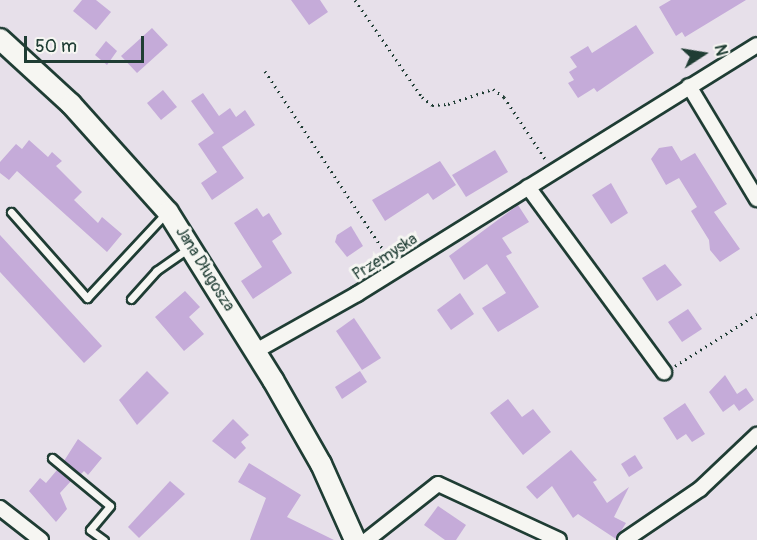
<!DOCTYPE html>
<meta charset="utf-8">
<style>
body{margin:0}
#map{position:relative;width:757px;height:540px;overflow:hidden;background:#e7e0ea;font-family:Pangolin,sans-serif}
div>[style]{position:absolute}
.building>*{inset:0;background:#c5abd9}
.path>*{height:3px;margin-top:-1.5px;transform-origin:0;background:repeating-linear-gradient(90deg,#1f3d34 0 1.5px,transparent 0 6px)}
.roads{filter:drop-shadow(2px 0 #1f3d34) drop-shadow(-2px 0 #1f3d34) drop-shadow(0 2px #1f3d34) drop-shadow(0 -2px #1f3d34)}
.lane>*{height:7px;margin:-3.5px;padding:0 3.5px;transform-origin:3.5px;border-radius:3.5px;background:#f6f6f2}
.street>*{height:14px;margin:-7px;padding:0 7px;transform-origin:7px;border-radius:7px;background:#f6f6f2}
.secondary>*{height:20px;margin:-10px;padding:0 10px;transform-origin:10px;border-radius:10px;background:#f6f6f2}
span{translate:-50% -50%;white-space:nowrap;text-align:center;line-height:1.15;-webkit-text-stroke:6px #f6f6f2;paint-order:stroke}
.street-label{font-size:16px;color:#1f3d34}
.north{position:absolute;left:673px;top:24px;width:60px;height:60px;-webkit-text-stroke:4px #f6f6f2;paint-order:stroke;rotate:78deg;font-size:16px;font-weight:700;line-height:24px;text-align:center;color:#1f3d34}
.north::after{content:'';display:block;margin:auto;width:21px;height:27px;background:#1f3d34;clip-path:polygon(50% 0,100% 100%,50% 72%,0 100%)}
.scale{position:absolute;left:24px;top:36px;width:120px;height:27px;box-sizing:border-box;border:3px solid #1f3d34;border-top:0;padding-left:8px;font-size:18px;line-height:21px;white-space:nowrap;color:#1f3d34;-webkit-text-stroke:4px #f6f6f2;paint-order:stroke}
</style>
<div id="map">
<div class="building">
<div style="clip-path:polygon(82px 0,96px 0,111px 12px,96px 30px,73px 11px)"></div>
<div style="clip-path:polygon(291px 0,320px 0,328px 12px,309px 25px)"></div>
<div style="clip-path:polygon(671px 0,746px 0,685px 37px,682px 32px,676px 36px,659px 7px)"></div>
<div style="clip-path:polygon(636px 25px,654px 53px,597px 92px,594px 88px,578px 98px,568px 83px,574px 80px,569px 72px,577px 67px,570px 57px,588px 46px,592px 53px)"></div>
<div style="clip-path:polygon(152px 28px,168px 45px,137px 73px,121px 56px)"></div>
<div style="clip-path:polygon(106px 41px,117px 51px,107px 65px,95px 55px)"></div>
<div style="clip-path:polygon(163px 90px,177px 107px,161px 120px,147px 103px)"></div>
<div style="clip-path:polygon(203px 93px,219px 116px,230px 108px,236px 117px,245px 110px,255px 125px,222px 147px,244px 178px,212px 200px,201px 183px,217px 172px,198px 144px,214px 133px,191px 101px)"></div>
<div style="clip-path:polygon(29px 140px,48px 157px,52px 152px,62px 161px,56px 166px,82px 192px,74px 200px,98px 223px,102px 217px,122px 234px,107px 252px,17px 171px,9px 180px,0 173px,0 162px,16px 144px,22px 149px)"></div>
<div style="clip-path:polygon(672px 146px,681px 161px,695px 153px,727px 204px,714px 212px,740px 249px,720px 262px,710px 250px,709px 240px,691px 211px,697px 207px,679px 178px,666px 185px,651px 159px,659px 148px)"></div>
<div style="clip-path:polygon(495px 150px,508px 172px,466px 197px,452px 175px)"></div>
<div style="clip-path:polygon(440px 161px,456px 185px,433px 200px,428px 193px,385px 221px,372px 200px)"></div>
<div style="clip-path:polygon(611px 183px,628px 213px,611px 224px,592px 195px)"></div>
<div style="clip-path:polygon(518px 205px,529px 222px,502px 238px,512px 253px,506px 256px,539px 307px,498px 332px,482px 308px,506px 293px,487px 264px,464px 280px,449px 256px)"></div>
<div style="clip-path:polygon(257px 208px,263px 217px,269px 213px,282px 234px,272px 241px,292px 273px,253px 299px,241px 281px,262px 267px,234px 223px)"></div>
<div style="clip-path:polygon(351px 226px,363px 246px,347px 257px,335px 242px,337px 235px)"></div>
<div style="clip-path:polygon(0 235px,102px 346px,84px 363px,0 272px)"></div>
<div style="clip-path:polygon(665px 264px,682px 285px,657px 301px,642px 278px)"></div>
<div style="clip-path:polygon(185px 291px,200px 307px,189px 317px,204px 334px,184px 351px,155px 317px)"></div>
<div style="clip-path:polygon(460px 293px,474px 314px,451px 330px,437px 310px)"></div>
<div style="clip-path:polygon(688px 309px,702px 329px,682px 342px,668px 322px)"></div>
<div style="clip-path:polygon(354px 318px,381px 358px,362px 370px,336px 331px)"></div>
<div style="clip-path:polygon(147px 371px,169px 393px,137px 425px,119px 400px)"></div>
<div style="clip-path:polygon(360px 371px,367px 382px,342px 399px,335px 387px)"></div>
<div style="clip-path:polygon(725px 375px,737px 394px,746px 388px,754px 400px,739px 411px,734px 404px,723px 412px,709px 392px)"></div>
<div style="clip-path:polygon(508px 399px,522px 417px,533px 409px,551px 432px,523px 455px,490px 413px)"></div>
<div style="clip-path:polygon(685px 403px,705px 434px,692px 442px,686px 434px,677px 440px,663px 418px)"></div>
<div style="clip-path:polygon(233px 419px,249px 435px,241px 442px,246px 448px,235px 459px,212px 441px)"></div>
<div style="clip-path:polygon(78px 439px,102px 458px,88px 475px,84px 471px,81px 474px,64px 461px)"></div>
<div style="clip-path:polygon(571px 450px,597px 480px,593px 482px,607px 503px,629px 487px,614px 517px,626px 523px,616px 539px,578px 514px,573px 518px,552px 486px,537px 499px,526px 487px)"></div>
<div style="clip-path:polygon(635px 455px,643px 468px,629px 477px,621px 464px)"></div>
<div style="clip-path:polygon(249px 463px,301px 495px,287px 517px,334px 540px,250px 540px,266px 498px,238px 482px)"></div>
<div style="clip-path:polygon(57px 470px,71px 481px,60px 493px,67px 509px,56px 522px,29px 491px,40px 478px,46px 483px)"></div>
<div style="clip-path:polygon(170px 481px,185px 494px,139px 538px,128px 527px)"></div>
<div style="clip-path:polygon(438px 506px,466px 525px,456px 540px,445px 540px,424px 525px)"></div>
</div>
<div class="path">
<div style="left:355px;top:0;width:118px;rotate:55.4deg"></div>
<div style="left:422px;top:97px;width:13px;rotate:39deg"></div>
<div style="left:432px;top:105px;width:16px;rotate:-4deg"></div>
<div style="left:448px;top:104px;width:47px;rotate:-18.4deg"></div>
<div style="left:493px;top:89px;width:14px;rotate:36deg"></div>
<div style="left:504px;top:97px;width:76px;rotate:56.3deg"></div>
<div style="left:265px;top:71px;width:224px;rotate:56.5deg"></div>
<div style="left:675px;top:366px;width:97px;rotate:-32.4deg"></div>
</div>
<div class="roads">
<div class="lane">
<div style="left:11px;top:212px;width:115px;rotate:48.5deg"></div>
<div style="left:87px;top:298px;width:116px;rotate:-47.1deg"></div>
<div style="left:131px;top:299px;width:38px;rotate:-48deg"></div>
<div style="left:156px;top:271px;width:40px;rotate:-34.9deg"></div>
<div style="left:52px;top:458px;width:75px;rotate:39.6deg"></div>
<div style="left:110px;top:506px;width:31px;rotate:130deg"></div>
<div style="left:90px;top:530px;width:17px;rotate:36deg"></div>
</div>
<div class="street">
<div style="left:689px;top:86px;width:132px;rotate:59deg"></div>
<div style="left:528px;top:187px;width:230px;rotate:53.7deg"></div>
<div style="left:256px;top:351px;width:116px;rotate:-29.4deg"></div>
<div style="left:357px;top:294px;width:471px;rotate:-31.9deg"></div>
<div style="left:0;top:508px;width:52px;rotate:38deg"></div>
<div style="left:367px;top:540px;width:90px;rotate:-38.3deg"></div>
<div style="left:438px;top:484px;width:133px;rotate:24.8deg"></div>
<div style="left:625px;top:540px;width:91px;rotate:-34.2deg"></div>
<div style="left:700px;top:489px;width:79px;rotate:-43.5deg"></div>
</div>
<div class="secondary">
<div style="left:0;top:39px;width:96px;rotate:42.5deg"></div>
<div style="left:71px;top:104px;width:145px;rotate:48.1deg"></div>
<div style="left:168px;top:212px;width:198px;rotate:58deg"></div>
<div style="left:273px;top:380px;width:97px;rotate:60.3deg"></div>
<div style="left:321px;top:464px;width:83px;rotate:65.9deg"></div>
</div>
</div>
<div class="street-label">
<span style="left:385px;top:257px;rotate:-32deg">Przemyska</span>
<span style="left:205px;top:269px;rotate:58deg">Jana Długosza</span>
</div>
<div class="north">N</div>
<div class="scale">50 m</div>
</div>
